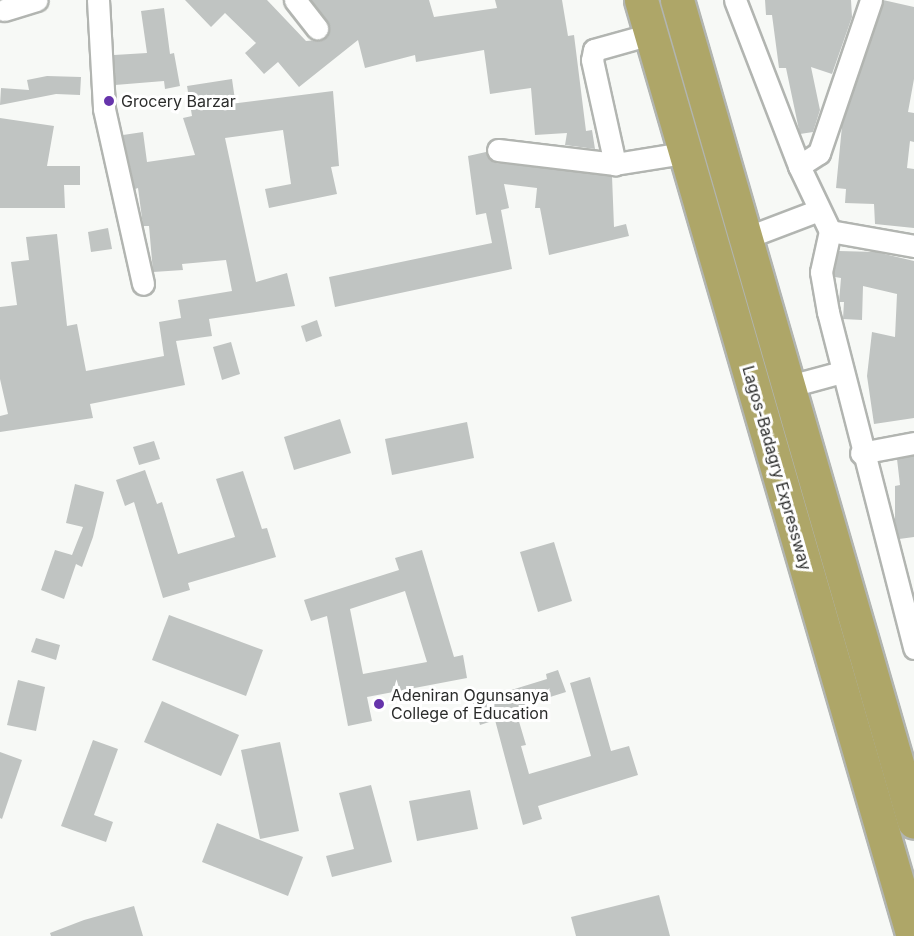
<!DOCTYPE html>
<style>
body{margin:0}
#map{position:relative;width:914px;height:936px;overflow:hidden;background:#f7f9f6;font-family:Inter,sans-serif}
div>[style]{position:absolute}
.building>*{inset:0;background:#c0c4c2}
.roads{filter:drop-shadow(2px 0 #b2b5b1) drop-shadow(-2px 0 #b2b5b1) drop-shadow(0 2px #b2b5b1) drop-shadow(0 -2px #b2b5b1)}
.minor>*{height:21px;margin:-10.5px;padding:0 10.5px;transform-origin:10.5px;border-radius:10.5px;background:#fff}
.trunk>*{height:33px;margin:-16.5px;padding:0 16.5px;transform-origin:16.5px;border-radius:16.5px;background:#aea668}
.dots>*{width:16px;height:16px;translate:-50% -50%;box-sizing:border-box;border:3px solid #fff;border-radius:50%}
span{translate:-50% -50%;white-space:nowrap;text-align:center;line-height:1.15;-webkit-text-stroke:6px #fff;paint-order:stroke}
.poi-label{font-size:16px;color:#2c2d2c}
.left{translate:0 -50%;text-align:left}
.street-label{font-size:16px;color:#2c2d2c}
</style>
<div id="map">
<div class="building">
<div style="clip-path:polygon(185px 0,267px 0,306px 41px,319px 40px,329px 32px,327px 21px,311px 0,429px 0,434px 17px,497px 8px,495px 0,562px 0,568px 36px,574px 35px,586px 131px,592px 130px,595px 149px,565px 145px,567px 133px,535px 135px,531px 88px,490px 94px,484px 50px,416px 62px,415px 55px,365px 68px,358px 40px,299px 87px,278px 62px,264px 74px,245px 53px,256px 43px,225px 13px,211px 27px)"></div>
<div style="clip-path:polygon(765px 0,851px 0,852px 17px,832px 74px,811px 67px,820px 110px,813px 132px,800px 134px,799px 130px,786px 68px,779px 68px,772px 15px,766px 15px)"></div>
<div style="clip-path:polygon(883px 0,914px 7px,914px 79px,908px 112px,914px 113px,914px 142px,910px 141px,907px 168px,914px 169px,914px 228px,875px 224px,874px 204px,845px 203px,846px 189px,836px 188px,842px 126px)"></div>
<div style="clip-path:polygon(164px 8px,170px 54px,174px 53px,180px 86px,165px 89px,164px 81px,115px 85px,114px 55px,147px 53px,141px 11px)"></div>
<div style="clip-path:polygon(47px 76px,81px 77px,80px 95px,56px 94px,0 105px,1px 88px,29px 90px,27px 80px)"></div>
<div style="clip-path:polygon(232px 79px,235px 100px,230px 104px,333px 91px,339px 166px,331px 167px,337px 194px,269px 208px,265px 189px,291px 184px,283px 130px,225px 138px,256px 282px,287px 273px,295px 306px,209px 319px,212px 336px,176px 341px,185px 385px,90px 404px,93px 418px,0 432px,0 416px,8px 414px,0 379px,0 307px,17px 305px,11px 262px,29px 260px,26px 237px,57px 234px,67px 326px,77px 324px,86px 371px,164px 356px,159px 322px,181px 318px,178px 300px,232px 291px,226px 260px,182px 264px,183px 270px,153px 272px,149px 226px,143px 226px,138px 188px,135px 189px,123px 135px,143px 132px,147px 162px,195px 155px,183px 118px,192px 116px,187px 86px)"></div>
<div style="clip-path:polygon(0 118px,54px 126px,47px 166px,80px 166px,80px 185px,64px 185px,65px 208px,0 208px)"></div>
<div style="clip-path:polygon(486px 152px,496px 163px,612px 176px,614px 227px,626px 224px,629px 236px,549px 255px,540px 208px,535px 208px,537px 188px,504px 184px,509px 208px,501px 210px,512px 269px,335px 307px,329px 277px,492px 243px,486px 213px,476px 215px,468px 156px)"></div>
<div style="clip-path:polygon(108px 228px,112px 249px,91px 252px,88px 232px)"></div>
<div style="clip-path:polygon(839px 251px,876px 252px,914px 261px,914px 418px,874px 424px,867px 376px,872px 332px,895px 337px,897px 294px,863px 286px,862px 320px,843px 319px,844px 302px,839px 302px,841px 278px,835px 277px,834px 272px)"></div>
<div style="clip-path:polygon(317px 320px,322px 336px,306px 342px,301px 326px)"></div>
<div style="clip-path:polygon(231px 342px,240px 374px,222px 380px,213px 347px)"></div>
<div style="clip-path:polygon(340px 419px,351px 453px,294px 470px,284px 437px)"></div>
<div style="clip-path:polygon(467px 422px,474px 458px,392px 475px,385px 439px)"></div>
<div style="clip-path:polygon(154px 441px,160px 459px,139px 465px,133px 447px)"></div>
<div style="clip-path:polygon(914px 456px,914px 537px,899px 539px,895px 521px,895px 486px,900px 485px,897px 459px)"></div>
<div style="clip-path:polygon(145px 470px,157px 504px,162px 502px,178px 554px,235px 537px,216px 479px,243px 471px,262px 529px,267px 528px,276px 557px,188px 583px,190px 590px,163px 598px,134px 502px,125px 506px,116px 480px)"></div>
<div style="clip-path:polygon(75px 484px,104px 492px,93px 537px,82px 567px,76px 564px,64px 599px,41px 590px,55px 550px,72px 555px,83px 527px,66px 523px)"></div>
<div style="clip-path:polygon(554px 542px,572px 601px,538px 612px,520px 552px)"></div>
<div style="clip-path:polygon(evenodd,422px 550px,454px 657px,463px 655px,467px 678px,367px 697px,372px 721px,348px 726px,327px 616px,311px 621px,304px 600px,399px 570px,395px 558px,422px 550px,405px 591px,427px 662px,363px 674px,350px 609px,405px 591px)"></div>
<div style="clip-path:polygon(169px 615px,263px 650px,246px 696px,152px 660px)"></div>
<div style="clip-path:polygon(36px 638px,60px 645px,56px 660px,31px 652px)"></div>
<div style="clip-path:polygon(558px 670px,566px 692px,515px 708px,526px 745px,521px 746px,529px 774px,591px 756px,570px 683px,590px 677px,611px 751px,629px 746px,638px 775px,538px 806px,542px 819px,523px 825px,495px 720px,480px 725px,473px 702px,547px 679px,546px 674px)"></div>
<div style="clip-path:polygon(18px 680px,45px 687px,36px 731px,7px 725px)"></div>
<div style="clip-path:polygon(162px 701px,239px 735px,221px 776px,144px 742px)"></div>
<div style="clip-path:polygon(93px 740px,118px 749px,94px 815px,113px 822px,106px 842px,61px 826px)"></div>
<div style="clip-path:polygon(280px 742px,299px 831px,260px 839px,241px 750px)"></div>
<div style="clip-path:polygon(0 752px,22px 760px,2px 819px,0 818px)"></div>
<div style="clip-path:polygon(371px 785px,392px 862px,332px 877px,326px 856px,354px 849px,339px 793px)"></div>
<div style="clip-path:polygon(470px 790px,478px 829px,417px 841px,409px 801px)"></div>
<div style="clip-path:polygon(217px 823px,303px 857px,288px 896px,202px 862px)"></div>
<div style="clip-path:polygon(659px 895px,670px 936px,576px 936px,571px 917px)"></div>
<div style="clip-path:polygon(134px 906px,143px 936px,51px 936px,50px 933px,84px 920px)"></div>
</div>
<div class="roads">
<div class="minor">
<div style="left:98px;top:0;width:109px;rotate:86.8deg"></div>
<div style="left:104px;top:109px;width:179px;rotate:77.4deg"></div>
<div style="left:295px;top:0;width:36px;rotate:52deg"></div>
<div style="left:735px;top:0;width:178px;rotate:68.9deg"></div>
<div style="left:799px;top:166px;width:72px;rotate:64.5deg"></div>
<div style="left:830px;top:231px;width:42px;rotate:102.4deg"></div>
<div style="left:821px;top:272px;width:41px;rotate:80.1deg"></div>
<div style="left:828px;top:312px;width:347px;rotate:75.6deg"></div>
<div style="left:4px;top:10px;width:34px;rotate:-17deg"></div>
<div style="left:651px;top:34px;width:59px;rotate:164.3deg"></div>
<div style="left:594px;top:50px;width:10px;rotate:101deg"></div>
<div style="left:592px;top:60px;width:107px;rotate:77.5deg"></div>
<div style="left:615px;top:164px;width:70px;rotate:-9.1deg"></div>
<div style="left:498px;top:150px;width:118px;rotate:6.8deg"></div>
<div style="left:799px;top:166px;width:24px;rotate:-33deg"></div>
<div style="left:819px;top:153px;width:162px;rotate:-71.2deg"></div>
<div style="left:830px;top:231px;width:85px;rotate:10.1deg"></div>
<div style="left:748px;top:237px;width:76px;rotate:-20.8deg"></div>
<div style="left:790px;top:386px;width:54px;rotate:-15.1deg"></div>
<div style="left:861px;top:453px;width:54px;rotate:-10.7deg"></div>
</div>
<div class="trunk">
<div style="left:641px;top:0;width:975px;rotate:73.8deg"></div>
<div style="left:677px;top:0;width:855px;rotate:73.92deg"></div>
</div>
</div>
<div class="dots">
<div style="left:109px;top:101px;background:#6634ab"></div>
<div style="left:379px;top:704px;background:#6634ab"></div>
</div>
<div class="poi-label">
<span class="left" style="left:121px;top:101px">Grocery Barzar</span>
<span class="left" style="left:391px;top:704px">Adeniran Ogunsanya<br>College of Education</span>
</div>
<div class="street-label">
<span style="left:777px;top:468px;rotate:74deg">Lagos-Badagry Expressway</span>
</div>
</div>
